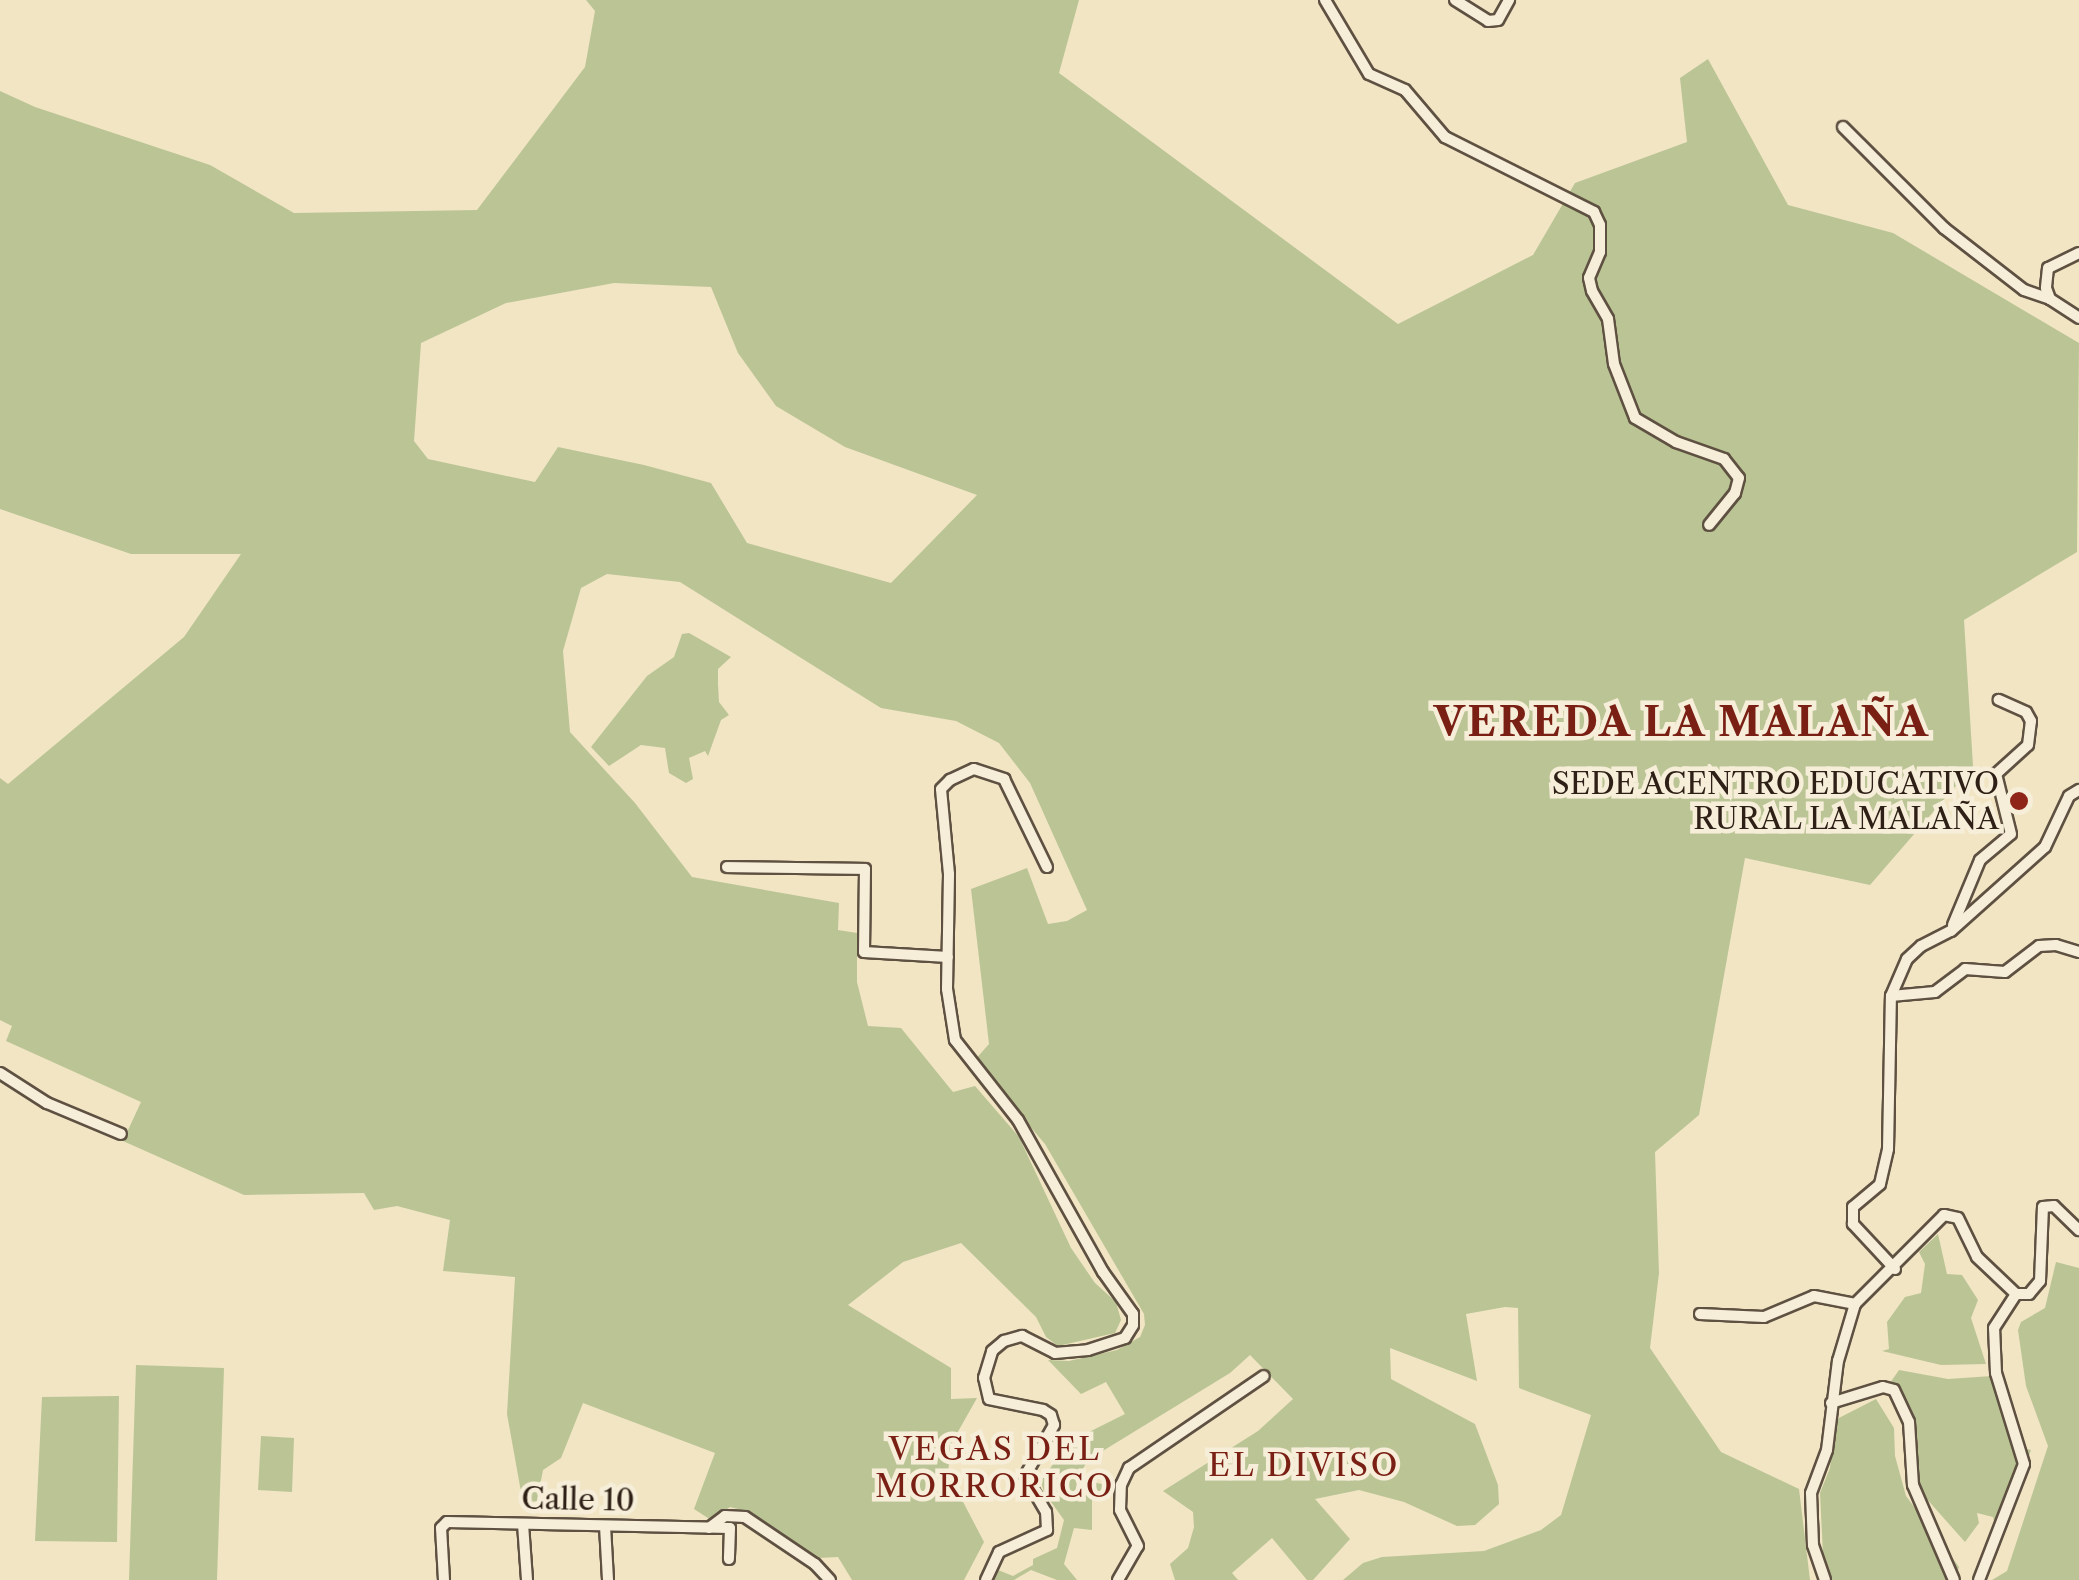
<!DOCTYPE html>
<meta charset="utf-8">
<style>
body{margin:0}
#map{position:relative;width:2079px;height:1580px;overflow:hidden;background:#f1e5c4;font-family:"Libre Caslon Text",serif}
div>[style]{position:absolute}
.green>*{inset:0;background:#bbc494}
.roads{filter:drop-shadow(2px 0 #5f5142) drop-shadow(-2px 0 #5f5142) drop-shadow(0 2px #5f5142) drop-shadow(0 -2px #5f5142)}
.minor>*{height:10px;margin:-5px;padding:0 5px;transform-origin:5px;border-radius:5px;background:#f6eed9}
.dots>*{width:28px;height:28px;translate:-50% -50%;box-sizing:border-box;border:5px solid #f6eed9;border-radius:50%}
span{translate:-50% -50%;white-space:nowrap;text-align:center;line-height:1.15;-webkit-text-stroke:9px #f6eed9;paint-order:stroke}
.poi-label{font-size:30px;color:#2e2016}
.right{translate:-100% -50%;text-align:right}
.street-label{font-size:30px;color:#2e2016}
.neighbourhood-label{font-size:32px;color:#7a1f14;letter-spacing:2.5px}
.district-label{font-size:40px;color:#7a1f14;font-weight:700;letter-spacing:2.5px}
</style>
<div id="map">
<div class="green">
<div style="clip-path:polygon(evenodd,586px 0,1079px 0,1059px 73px,1398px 324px,1533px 255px,1575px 183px,1687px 142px,1680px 78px,1708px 59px,1788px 205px,1893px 233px,2079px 343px,2077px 552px,1964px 620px,1973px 766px,1870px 885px,1745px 858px,1699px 1115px,1655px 1152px,1659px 1273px,1650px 1348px,1721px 1452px,1799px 1489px,1810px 1580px,1343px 1580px,1363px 1563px,1382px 1557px,1484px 1551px,1541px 1530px,1561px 1515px,1591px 1415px,1519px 1388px,1518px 1308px,1505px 1307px,1466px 1314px,1477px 1381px,1390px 1348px,1391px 1379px,1475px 1424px,1498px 1485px,1499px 1504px,1475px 1525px,1457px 1526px,1404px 1502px,1359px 1490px,1315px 1499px,1350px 1539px,1313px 1580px,1307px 1580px,1272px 1538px,1232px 1573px,1238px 1580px,1175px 1580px,1170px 1564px,1188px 1548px,1194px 1527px,1193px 1512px,1163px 1491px,1258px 1431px,1293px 1399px,1250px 1355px,1230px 1373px,1088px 1460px,1077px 1479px,1107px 1485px,1107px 1500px,1092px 1500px,1092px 1530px,1074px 1528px,1064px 1564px,1077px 1580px,1057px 1580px,1031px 1570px,1014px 1580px,990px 1580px,993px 1568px,1013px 1576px,1033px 1565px,1033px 1559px,1057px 1548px,1064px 1520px,1044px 1492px,1041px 1481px,1069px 1442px,1125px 1414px,1106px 1382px,1081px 1394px,1048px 1360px,1069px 1361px,1117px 1350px,1140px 1337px,1145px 1325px,1144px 1314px,1045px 1144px,974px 1061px,989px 1044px,971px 889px,1027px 868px,1048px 924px,1067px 921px,1087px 910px,1030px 783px,999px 743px,956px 721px,881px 708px,680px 582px,607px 574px,581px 588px,563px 651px,570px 732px,635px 803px,692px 877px,839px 903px,838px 930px,857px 933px,857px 982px,868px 1026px,901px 1028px,953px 1092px,975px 1086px,1019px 1137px,1071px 1248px,1095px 1283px,1116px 1302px,1121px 1320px,1115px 1333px,1058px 1346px,1046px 1337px,1036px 1317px,961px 1243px,903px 1262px,848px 1305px,951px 1368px,951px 1399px,977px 1398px,951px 1444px,948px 1473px,984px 1542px,964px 1580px,852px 1580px,838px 1557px,818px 1558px,746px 1511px,730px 1507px,711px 1520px,694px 1509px,715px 1453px,583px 1403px,561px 1458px,543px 1470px,537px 1501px,523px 1503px,507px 1414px,515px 1277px,443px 1271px,450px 1220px,397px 1206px,374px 1210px,364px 1193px,244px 1195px,123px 1141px,141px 1102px,6px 1041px,12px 1026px,0 1020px,0 778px,8px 784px,184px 637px,241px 554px,131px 554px,0 509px,0 91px,35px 107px,210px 165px,294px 213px,477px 210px,585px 67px,595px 11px,586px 0,614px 283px,711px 287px,738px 353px,776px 406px,845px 447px,977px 495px,891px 583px,747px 543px,711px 483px,644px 465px,558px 447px,535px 482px,428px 459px,414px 441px,421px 343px,506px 303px,614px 283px)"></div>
<div style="clip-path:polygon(689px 633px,731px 657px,718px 669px,718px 684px,719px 702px,729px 715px,721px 720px,708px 756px,705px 751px,689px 758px,693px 779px,686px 783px,669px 773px,665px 748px,641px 745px,609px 766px,591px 747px,647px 676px,674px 657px,682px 634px)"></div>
<div style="clip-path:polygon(1938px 1234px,1947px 1274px,1962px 1275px,1978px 1300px,1971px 1318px,1986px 1364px,1941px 1365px,1882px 1351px,1889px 1349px,1887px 1322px,1905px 1297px,1921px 1293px,1925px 1264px,1919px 1252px)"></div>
<div style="clip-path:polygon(2056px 1262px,2079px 1268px,2079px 1580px,1992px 1580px,2007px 1571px,2048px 1446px,2026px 1386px,2018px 1330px,2021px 1322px,2045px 1308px)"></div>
<div style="clip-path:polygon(136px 1365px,224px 1368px,217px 1580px,129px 1580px)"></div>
<div style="clip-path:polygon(1899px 1370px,1948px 1379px,1992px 1376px,2014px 1446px,2031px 1450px,1998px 1538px,1993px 1517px,1977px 1513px,1979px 1523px,1965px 1542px,1917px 1488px,1905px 1417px,1897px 1412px,1890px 1383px)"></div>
<div style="clip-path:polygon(119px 1396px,117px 1542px,35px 1541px,42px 1397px)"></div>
<div style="clip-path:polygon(1876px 1399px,1894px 1428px,1895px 1456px,1906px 1496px,1959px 1567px,1955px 1580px,1831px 1580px,1823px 1554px,1820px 1493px,1830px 1468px,1835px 1420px)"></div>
<div style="clip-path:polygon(261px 1436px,294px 1438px,292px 1492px,258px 1490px)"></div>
</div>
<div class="roads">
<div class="minor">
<div style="left:1325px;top:0;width:86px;rotate:59.3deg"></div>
<div style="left:1369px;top:74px;width:39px;rotate:24deg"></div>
<div style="left:1405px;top:90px;width:62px;rotate:49.6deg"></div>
<div style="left:1445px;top:137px;width:167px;rotate:26.7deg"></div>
<div style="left:1594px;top:212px;width:14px;rotate:65deg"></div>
<div style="left:1600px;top:225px;width:27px;rotate:90deg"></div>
<div style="left:1600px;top:252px;width:28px;rotate:113deg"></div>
<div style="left:1589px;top:278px;width:13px;rotate:77deg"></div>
<div style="left:1592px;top:291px;width:32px;rotate:60deg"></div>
<div style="left:1608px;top:319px;width:45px;rotate:82.4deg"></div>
<div style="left:1614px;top:364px;width:58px;rotate:68.7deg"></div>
<div style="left:1635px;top:418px;width:48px;rotate:30.3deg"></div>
<div style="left:1676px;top:442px;width:51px;rotate:19.5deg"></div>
<div style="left:1724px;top:459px;width:24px;rotate:52deg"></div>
<div style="left:1739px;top:478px;width:16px;rotate:105deg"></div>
<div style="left:1735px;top:493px;width:41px;rotate:129.1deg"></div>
<div style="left:1455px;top:0;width:39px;rotate:32deg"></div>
<div style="left:1488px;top:21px;width:10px;rotate:-6deg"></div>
<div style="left:1498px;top:20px;width:23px;rotate:-61deg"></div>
<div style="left:1843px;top:127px;width:143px;rotate:45deg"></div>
<div style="left:1944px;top:228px;width:101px;rotate:37.8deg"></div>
<div style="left:2024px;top:290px;width:28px;rotate:19deg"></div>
<div style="left:2079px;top:253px;width:34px;rotate:154deg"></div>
<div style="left:2048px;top:268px;width:20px;rotate:96deg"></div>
<div style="left:2046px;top:288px;width:12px;rotate:70deg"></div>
<div style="left:2050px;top:299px;width:35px;rotate:33deg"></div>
<div style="left:727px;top:867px;width:138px;rotate:0.8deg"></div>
<div style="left:865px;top:869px;width:83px;rotate:90.7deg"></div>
<div style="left:864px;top:952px;width:84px;rotate:3.4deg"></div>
<div style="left:1953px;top:925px;width:70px;rotate:-67.4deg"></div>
<div style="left:1980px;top:860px;width:40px;rotate:-40deg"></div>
<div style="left:2011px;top:834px;width:62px;rotate:-104deg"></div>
<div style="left:1996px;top:774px;width:43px;rotate:-42.2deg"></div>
<div style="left:2028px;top:745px;width:24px;rotate:-83deg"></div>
<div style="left:2031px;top:721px;width:10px;rotate:-119deg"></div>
<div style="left:2026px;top:712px;width:30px;rotate:-156deg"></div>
<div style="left:1891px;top:996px;width:44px;rotate:-5.2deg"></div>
<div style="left:1935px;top:992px;width:38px;rotate:-37deg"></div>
<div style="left:1965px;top:969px;width:40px;rotate:4.3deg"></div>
<div style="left:2005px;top:972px;width:43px;rotate:-37.4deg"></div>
<div style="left:2039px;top:946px;width:17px;rotate:-3deg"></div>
<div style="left:2056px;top:945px;width:24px;rotate:17deg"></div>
<div style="left:0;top:1073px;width:56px;rotate:32.6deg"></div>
<div style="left:47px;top:1103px;width:80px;rotate:22.7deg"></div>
<div style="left:1895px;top:1269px;width:62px;rotate:-133deg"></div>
<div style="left:1853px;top:1224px;width:17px;rotate:-90deg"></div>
<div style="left:1853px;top:1207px;width:35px;rotate:-40deg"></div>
<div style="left:1880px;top:1184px;width:36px;rotate:-77deg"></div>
<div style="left:1888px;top:1149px;width:153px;rotate:-88.9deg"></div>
<div style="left:1891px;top:996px;width:40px;rotate:-66.6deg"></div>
<div style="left:1907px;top:959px;width:19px;rotate:-43deg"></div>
<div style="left:1921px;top:946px;width:34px;rotate:-27deg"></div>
<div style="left:1951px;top:931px;width:126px;rotate:-41.8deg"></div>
<div style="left:2045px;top:847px;width:56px;rotate:-64.8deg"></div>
<div style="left:2069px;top:796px;width:12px;rotate:-31deg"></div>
<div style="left:1700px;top:1314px;width:64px;rotate:2.7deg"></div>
<div style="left:1764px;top:1317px;width:54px;rotate:-22.8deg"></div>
<div style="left:1814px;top:1296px;width:42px;rotate:11deg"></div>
<div style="left:1831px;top:1403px;width:54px;rotate:-17.1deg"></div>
<div style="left:1883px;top:1387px;width:11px;rotate:15deg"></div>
<div style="left:1894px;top:1390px;width:35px;rotate:65deg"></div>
<div style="left:1909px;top:1422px;width:63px;rotate:86.4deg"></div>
<div style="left:1913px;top:1485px;width:103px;rotate:66.7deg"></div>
<div style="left:523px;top:1524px;width:56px;rotate:85.9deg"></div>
<div style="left:605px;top:1526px;width:54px;rotate:86.8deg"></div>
<div style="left:709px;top:1528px;width:20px;rotate:-37deg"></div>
<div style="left:725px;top:1516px;width:20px;rotate:3deg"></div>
<div style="left:745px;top:1517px;width:84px;rotate:33.9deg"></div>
<div style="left:815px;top:1564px;width:22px;rotate:47deg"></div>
<div style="left:444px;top:1580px;width:52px;rotate:-93.3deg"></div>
<div style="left:441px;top:1528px;width:8px;rotate:-45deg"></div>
<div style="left:447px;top:1522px;width:283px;rotate:1.2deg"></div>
<div style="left:730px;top:1528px;width:31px;rotate:92deg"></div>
<div style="left:986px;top:1580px;width:31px;rotate:-65deg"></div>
<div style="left:999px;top:1552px;width:53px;rotate:-24.6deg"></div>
<div style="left:1047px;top:1530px;width:18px;rotate:-93deg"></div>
<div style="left:1046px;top:1512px;width:42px;rotate:-120.3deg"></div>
<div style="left:1025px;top:1476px;width:59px;rotate:-60.4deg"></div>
<div style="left:1054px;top:1425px;width:10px;rotate:-107deg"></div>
<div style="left:1051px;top:1415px;width:9px;rotate:-148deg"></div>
<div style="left:1043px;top:1410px;width:55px;rotate:-168.5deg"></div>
<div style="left:989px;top:1399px;width:22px;rotate:-103deg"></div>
<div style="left:984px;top:1378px;width:28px;rotate:-73deg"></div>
<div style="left:992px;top:1351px;width:16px;rotate:-40deg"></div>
<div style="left:1004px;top:1341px;width:19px;rotate:-16deg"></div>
<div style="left:1022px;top:1336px;width:37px;rotate:27deg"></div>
<div style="left:1055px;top:1353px;width:33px;rotate:-5deg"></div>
<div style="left:1088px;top:1350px;width:39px;rotate:-18deg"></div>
<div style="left:1125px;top:1338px;width:15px;rotate:-58deg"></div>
<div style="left:1133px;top:1325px;width:11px;rotate:-90deg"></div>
<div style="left:1133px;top:1314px;width:52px;rotate:-125.5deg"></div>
<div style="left:1103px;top:1272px;width:174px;rotate:-119.2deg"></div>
<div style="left:1018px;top:1120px;width:102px;rotate:-128.2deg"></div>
<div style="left:955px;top:1040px;width:52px;rotate:-98.9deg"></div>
<div style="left:947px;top:989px;width:115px;rotate:-89deg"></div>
<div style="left:949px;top:874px;width:85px;rotate:-95.4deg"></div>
<div style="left:941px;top:789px;width:13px;rotate:-45deg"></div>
<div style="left:950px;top:780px;width:26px;rotate:-25deg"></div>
<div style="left:974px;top:769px;width:32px;rotate:18deg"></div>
<div style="left:1004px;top:779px;width:98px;rotate:64deg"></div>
<div style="left:1118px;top:1580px;width:39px;rotate:-60deg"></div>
<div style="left:1138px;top:1546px;width:40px;rotate:-116.6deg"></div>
<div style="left:1120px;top:1510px;width:25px;rotate:-88deg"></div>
<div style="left:1121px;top:1485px;width:19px;rotate:-65deg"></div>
<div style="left:1129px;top:1468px;width:163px;rotate:-34.3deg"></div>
<div style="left:1825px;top:1580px;width:37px;rotate:-109deg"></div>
<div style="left:1813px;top:1545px;width:52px;rotate:-92.2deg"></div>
<div style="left:1811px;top:1493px;width:46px;rotate:-69.6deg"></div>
<div style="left:1827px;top:1450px;width:90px;rotate:-83deg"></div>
<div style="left:1838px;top:1361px;width:59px;rotate:-73.4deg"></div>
<div style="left:1855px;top:1304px;width:126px;rotate:-45deg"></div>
<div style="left:1944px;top:1215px;width:14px;rotate:12deg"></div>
<div style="left:1958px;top:1218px;width:43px;rotate:64deg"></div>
<div style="left:1977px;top:1257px;width:54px;rotate:43.5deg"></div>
<div style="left:2016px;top:1294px;width:13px"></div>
<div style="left:2029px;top:1294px;width:17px;rotate:-50deg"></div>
<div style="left:2040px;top:1281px;width:74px;rotate:-87.7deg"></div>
<div style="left:2043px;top:1207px;width:11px;rotate:-5deg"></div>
<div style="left:2054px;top:1206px;width:35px;rotate:44deg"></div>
<div style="left:1979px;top:1580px;width:124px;rotate:-68.8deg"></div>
<div style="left:2024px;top:1464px;width:95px;rotate:-107.1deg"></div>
<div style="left:1996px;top:1373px;width:45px;rotate:-92.5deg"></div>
<div style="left:1994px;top:1328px;width:40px;rotate:-57.1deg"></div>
</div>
</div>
<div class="dots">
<div style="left:2019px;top:801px;background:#8f2418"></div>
</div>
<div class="poi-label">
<span class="right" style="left:1999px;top:801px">SEDE ACENTRO EDUCATIVO<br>RURAL LA MALAÑA</span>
</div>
<div class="street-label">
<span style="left:578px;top:1500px;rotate:1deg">Calle 10</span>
</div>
<div class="neighbourhood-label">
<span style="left:995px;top:1468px">VEGAS DEL<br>MORRORICO</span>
<span style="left:1304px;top:1465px">EL DIVISO</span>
</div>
<div class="district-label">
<span style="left:1682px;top:722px">VEREDA LA MALAÑA</span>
</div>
</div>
